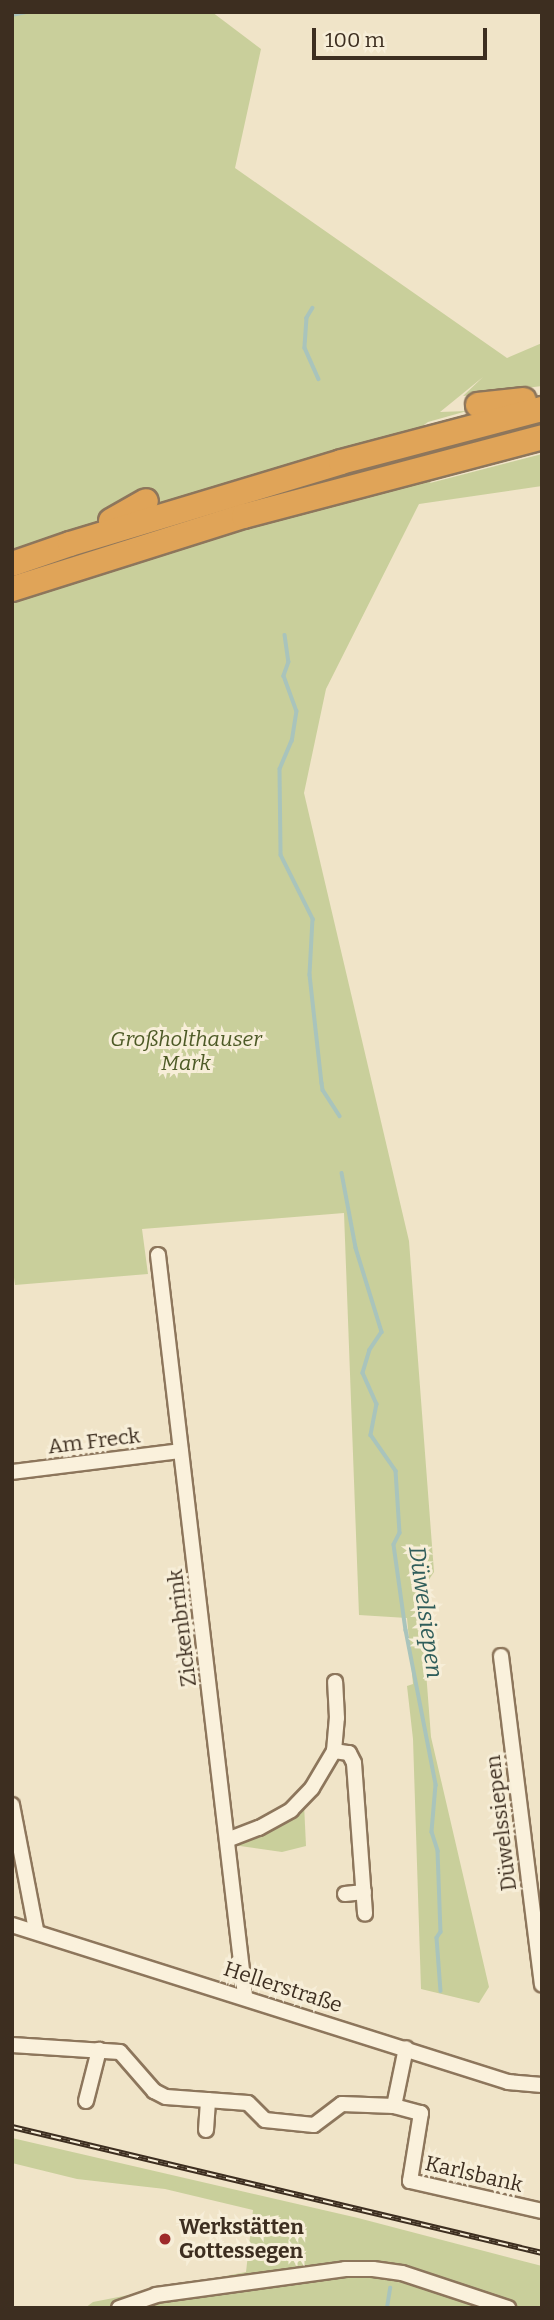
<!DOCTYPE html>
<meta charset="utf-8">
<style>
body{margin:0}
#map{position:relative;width:554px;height:2320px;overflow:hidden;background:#f0e4c8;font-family:Bitter,serif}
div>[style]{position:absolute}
.green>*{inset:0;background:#c9cf9b}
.stream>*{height:3.5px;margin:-1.75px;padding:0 1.75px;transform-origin:1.75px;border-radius:1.75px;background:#a9c4bc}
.roads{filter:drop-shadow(2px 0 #8d765c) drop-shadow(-2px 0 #8d765c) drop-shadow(0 2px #8d765c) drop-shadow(0 -2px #8d765c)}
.minor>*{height:14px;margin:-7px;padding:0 7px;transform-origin:7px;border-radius:7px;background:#faf1dc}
.motorway>*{height:24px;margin:-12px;padding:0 12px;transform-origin:12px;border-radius:12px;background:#e0a458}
.rail>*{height:6px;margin-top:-3px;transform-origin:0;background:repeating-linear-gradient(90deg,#f7eed8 0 10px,#3d2e20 0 20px);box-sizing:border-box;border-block:2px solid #3d2e20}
.dots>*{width:19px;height:19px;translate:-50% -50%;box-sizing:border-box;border:4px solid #f7eed8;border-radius:50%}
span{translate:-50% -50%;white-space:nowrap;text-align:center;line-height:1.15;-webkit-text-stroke:6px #f7eed8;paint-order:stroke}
.park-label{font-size:21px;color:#4d5a26;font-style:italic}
.street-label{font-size:21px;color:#3d2e20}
.poi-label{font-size:21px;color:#3d2e20;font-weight:700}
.left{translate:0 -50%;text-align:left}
.water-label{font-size:23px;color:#2f5d5a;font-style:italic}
.frame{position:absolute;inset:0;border:14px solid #3d2e20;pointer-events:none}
.scale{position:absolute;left:312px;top:28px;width:175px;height:32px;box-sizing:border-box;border:4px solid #3d2e20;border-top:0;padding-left:9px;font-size:21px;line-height:24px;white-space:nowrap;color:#3d2e20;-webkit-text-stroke:5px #f7eed8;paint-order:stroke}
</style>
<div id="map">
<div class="green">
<div style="clip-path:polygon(12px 12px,212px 12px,261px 49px,235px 168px,507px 358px,542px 343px,542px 386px,463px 396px,483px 377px,440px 412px,467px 411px,428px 422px,417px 430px,436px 469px,430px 483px,542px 454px,542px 486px,419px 504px,326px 689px,304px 793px,409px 1241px,434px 1572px,420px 1593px,431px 1737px,489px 1987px,479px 2003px,421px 1989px,413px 1739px,407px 1686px,413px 1684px,407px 1618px,359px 1615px,344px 1213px,142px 1229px,148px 1274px,15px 1285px,12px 1263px)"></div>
<div style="clip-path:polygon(304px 1804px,306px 1846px,282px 1852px,233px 1845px)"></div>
<div style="clip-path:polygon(12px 2138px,358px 2218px,542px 2266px,542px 2308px,85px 2308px,93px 2302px,246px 2272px,253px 2210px,165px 2189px,77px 2179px,12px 2163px)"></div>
</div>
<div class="stream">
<div style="left:12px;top:15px;width:14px;rotate:-12deg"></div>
<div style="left:313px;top:308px;width:12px;rotate:121deg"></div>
<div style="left:307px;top:318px;width:30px;rotate:94deg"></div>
<div style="left:305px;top:348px;width:34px;rotate:66deg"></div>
<div style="left:285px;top:635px;width:27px;rotate:82deg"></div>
<div style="left:289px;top:662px;width:15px;rotate:110deg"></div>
<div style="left:284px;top:676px;width:37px;rotate:70deg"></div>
<div style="left:297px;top:711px;width:30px;rotate:99deg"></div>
<div style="left:292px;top:741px;width:30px;rotate:113deg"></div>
<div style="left:280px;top:769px;width:86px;rotate:89.3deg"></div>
<div style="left:281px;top:855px;width:72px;rotate:63.4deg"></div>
<div style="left:313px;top:919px;width:56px;rotate:93.1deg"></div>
<div style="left:310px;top:975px;width:109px;rotate:83.7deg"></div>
<div style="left:322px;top:1083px;width:7px;rotate:82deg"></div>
<div style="left:323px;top:1090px;width:31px;rotate:57deg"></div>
<div style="left:342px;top:1173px;width:76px;rotate:79.4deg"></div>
<div style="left:356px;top:1248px;width:88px;rotate:72.8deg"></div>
<div style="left:382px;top:1332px;width:22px;rotate:124deg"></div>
<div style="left:370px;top:1350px;width:24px;rotate:107deg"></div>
<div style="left:363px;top:1373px;width:34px;rotate:66deg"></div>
<div style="left:377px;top:1404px;width:32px;rotate:101deg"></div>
<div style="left:371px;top:1435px;width:44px;rotate:55.2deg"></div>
<div style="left:396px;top:1471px;width:62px;rotate:86.3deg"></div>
<div style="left:400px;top:1533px;width:13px;rotate:117deg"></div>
<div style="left:394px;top:1545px;width:86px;rotate:82deg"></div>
<div style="left:406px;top:1630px;width:158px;rotate:79deg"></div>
<div style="left:436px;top:1785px;width:47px;rotate:94.9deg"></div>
<div style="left:432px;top:1832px;width:20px;rotate:72deg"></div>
<div style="left:438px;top:1851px;width:81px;rotate:87.9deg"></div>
<div style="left:441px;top:1932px;width:7px;rotate:124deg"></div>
<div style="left:437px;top:1938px;width:53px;rotate:85.7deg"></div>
<div style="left:387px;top:2308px;width:20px;rotate:-81deg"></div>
</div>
<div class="roads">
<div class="minor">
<div style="left:158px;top:1255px;width:746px;rotate:83.3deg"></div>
<div style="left:12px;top:1472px;width:170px;rotate:-7.1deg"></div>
<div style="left:501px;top:1656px;width:331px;rotate:82.9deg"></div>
<div style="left:334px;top:1751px;width:15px;rotate:8deg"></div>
<div style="left:349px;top:1753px;width:11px;rotate:63deg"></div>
<div style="left:354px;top:1763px;width:151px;rotate:85.8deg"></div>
<div style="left:12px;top:1805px;width:127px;rotate:79.1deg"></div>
<div style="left:227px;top:1840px;width:34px;rotate:-21deg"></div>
<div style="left:259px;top:1828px;width:37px;rotate:-29deg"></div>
<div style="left:291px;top:1810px;width:30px;rotate:-46deg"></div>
<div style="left:312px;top:1788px;width:43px;rotate:-59.3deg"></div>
<div style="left:334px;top:1751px;width:33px;rotate:-85deg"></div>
<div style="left:337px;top:1718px;width:36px;rotate:-93deg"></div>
<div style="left:345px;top:1894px;width:19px;rotate:-6deg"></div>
<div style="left:12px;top:1925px;width:520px;rotate:17.56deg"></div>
<div style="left:508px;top:2082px;width:34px;rotate:5deg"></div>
<div style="left:12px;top:2045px;width:108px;rotate:3.7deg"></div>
<div style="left:120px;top:2052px;width:52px;rotate:48.9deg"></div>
<div style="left:154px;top:2091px;width:13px;rotate:27deg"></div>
<div style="left:166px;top:2097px;width:82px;rotate:4.2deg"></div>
<div style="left:248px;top:2103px;width:24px;rotate:45deg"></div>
<div style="left:265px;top:2120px;width:49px;rotate:5.8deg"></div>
<div style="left:314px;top:2125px;width:35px;rotate:-37deg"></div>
<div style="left:342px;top:2104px;width:52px;rotate:2.2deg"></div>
<div style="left:394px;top:2106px;width:28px;rotate:15deg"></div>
<div style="left:421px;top:2113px;width:69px;rotate:99.2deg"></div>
<div style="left:410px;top:2181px;width:135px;rotate:12.8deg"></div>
<div style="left:86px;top:2101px;width:53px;rotate:-75.7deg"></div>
<div style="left:394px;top:2106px;width:59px;rotate:-78.3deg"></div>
<div style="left:206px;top:2130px;width:30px;rotate:-86deg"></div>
<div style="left:119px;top:2308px;width:39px;rotate:-19deg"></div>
<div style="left:156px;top:2295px;width:191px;rotate:-7.8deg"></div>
<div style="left:345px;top:2269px;width:28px"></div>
<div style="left:373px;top:2269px;width:29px;rotate:8deg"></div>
<div style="left:402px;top:2273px;width:112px;rotate:18.3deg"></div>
</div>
<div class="motorway">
<div style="left:478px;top:405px;width:46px;rotate:-6.2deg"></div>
<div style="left:111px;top:521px;width:40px;rotate:-29.7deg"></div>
<div style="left:12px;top:564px;width:61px;rotate:-19deg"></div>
<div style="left:70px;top:544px;width:283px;rotate:-16.8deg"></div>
<div style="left:341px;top:462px;width:208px;rotate:-14.8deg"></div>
<div style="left:12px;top:589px;width:243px;rotate:-17.5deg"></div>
<div style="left:244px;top:516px;width:308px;rotate:-14.8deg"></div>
</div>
</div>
<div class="rail">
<div style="left:12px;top:2127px;width:545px;rotate:13.37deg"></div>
</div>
<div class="dots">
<div style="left:165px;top:2239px;background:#9e2a2b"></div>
</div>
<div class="park-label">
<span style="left:186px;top:1051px">Großholthauser<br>Mark</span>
</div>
<div class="street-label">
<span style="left:94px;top:1441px;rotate:-7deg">Am Freck</span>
<span style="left:182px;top:1628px;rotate:-97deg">Zickenbrink</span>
<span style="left:501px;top:1823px;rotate:-97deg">Düwelssiepen</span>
<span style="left:283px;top:1987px;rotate:18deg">Hellerstraße</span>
<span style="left:474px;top:2174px;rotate:13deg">Karlsbank</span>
</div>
<div class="poi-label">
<span class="left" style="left:179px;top:2239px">Werkstätten<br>Gottessegen</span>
</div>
<div class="water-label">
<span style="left:426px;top:1612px;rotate:82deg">Düwelsiepen</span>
</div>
<div class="frame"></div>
<div class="scale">100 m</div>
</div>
